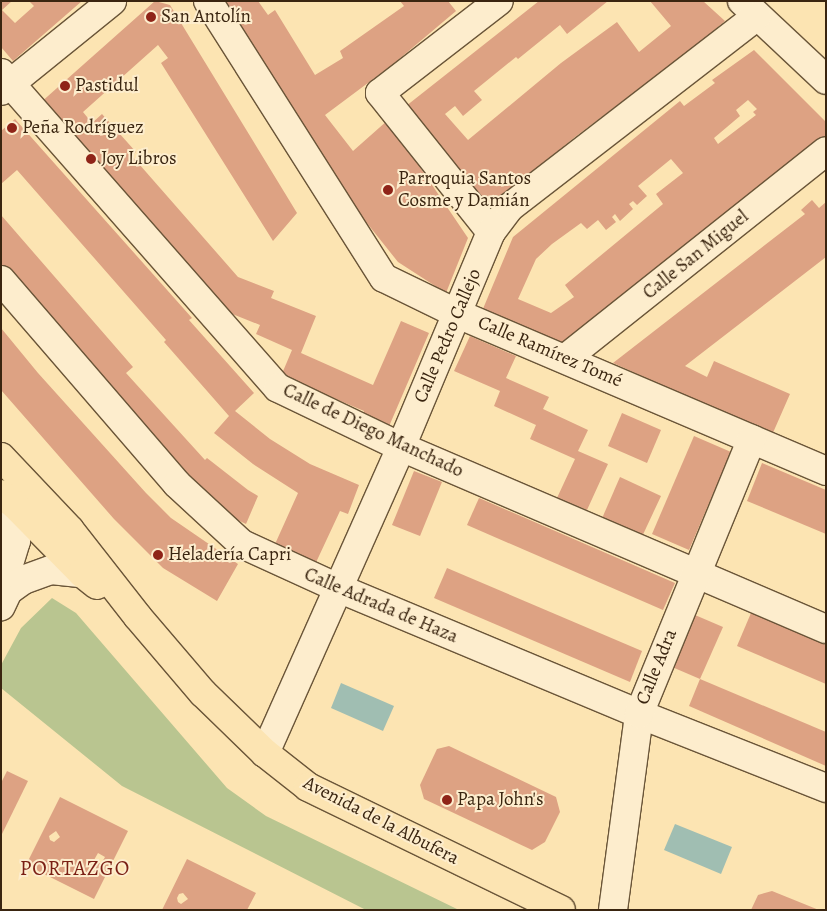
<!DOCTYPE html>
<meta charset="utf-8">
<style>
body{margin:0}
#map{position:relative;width:827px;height:911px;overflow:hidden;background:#fce4b2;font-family:Alegreya,serif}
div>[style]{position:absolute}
.green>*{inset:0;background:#b9c590}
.water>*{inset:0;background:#a0beb2}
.building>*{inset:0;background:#dda283}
.roads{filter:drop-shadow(1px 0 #6a5538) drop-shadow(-1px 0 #6a5538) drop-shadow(0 1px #6a5538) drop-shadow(0 -1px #6a5538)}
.minor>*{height:28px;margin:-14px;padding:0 14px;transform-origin:14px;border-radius:14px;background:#fdedcd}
.primary>*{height:28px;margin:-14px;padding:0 14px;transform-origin:14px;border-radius:14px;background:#fce4b2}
.dots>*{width:14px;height:14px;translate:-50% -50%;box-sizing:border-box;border:2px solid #fdedcd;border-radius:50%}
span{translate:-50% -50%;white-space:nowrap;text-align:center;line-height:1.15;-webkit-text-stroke:4px #fdedcd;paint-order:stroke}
.poi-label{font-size:19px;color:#3a2510}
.left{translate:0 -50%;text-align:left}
.street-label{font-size:19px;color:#3a2510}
.quarter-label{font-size:21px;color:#7a1f14;letter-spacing:1px}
.frame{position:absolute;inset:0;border:2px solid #3a2510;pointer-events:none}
</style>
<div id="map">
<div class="green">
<div style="clip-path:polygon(52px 598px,76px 613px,227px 788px,266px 816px,459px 910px,366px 910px,122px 786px,1px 688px,1px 665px,21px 628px)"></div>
</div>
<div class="water">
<div style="clip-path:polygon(341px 683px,394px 706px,383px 731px,331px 708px)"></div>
<div style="clip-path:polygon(675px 824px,732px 847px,721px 874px,664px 850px)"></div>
</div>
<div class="building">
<div style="clip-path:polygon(1px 1px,12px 1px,2px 10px,15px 23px,34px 6px,29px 1px,82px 1px,13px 61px,1px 47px)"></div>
<div style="clip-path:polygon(155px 1px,170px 5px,297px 213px,273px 241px,161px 63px,168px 58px,158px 45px,83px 112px,92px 123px,102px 114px,136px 152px,132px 156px,238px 277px,274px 291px,271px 298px,316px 316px,301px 353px,373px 385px,401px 321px,429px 333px,387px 431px,361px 420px,364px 411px,281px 376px,292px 350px,256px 334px,260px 325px,210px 305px,39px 104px)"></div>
<div style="clip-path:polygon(215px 1px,258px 1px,268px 15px,275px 10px,315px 75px,343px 58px,340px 51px,404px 6px,400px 1px,448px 1px,456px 11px,392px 65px,325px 115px,353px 151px,388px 120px,468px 238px,446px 293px,398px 262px,327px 173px)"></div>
<div style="clip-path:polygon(539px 1px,608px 1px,567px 34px,560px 25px,518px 59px,516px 57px,474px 91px,482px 100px,463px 116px,455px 106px,445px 114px,468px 140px,561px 63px,617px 22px,639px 52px,671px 26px,650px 1px,703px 1px,725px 21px,691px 50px,575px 137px,482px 213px,401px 110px)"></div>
<div style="clip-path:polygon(evenodd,754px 50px,826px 122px,826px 138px,593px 321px,556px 347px,480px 316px,513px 237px,680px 101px,684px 106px,715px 83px,712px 80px,754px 50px,748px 100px,757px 109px,753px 112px,756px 115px,718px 144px,714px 138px,740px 116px,736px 110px,748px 100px,754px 50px,671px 159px,683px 173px,656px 194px,663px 204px,565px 285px,574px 297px,551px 313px,518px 299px,536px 259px,552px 244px,581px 223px,587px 229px,598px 220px,606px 230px,616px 222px,612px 217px,615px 214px,620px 221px,633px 209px,629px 204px,633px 201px,637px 205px,647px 196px,638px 186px,671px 159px)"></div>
<div style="clip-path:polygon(15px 119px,192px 318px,189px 320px,254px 393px,235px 411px,270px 439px,310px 464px,359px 485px,348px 514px,340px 511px,312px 571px,271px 553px,298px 493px,253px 464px,214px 433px,229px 416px,164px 342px,166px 340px,17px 170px,1px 184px,1px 131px)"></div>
<div style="clip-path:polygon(812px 200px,819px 208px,826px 202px,826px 257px,685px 366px,707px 377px,714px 361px,790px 394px,772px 435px,613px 363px,805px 214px,801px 210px)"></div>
<div style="clip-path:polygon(1px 215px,133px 367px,126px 373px,205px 460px,207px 458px,248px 490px,258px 496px,246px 524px,225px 514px,157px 456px,108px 389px,1px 267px)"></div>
<div style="clip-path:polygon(1px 328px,38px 373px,146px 493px,171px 518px,238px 564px,217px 601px,163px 568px,114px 519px,1px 390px)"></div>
<div style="clip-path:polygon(470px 336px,516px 356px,506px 378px,549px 397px,543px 409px,588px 430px,578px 451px,608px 464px,587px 510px,557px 498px,575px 459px,530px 439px,536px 425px,494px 406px,500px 391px,454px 371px)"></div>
<div style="clip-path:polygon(622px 413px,661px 430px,647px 463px,608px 446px)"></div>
<div style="clip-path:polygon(694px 436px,731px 452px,689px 550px,652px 534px)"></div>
<div style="clip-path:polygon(762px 463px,826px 490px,826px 534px,747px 501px)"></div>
<div style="clip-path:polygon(414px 471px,442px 482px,420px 536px,392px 525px)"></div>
<div style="clip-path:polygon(620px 477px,661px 496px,640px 541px,600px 523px)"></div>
<div style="clip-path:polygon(479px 498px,675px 583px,663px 610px,467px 525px)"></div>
<div style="clip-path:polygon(447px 568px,642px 651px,630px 682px,434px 598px)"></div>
<div style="clip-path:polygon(751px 613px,826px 645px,826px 684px,737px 646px)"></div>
<div style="clip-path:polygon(695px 615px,723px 627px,700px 679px,672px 667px)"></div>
<div style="clip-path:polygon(700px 679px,826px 732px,826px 766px,689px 706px)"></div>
<div style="clip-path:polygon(449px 746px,556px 797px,560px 812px,545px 842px,532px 850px,424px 799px,420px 785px,437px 749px)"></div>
<div style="clip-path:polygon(7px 771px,28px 781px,1px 836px,1px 783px)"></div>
<div style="clip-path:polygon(evenodd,60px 797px,128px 831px,94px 899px,26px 865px,60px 797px,56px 831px,60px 837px,54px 842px,50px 840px,49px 836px,56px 831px,60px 797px,98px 853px,105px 857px,101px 864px,94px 860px,98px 853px)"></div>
<div style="clip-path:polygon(evenodd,187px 859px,256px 893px,247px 910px,162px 910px,187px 859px,183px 893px,188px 899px,181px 904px,178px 902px,177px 898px,179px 894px,183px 893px)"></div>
<div style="clip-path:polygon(772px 891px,819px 910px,751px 910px,758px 895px)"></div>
</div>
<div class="roads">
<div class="minor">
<div style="left:208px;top:1px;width:328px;rotate:57.6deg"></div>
<div style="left:384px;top:278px;width:82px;rotate:25.9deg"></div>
<div style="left:458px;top:314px;width:400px;rotate:23.1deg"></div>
<div style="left:742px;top:1px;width:115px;rotate:43.2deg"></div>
<div style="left:1px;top:73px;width:419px;rotate:48.7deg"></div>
<div style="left:278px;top:388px;width:136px;rotate:25.6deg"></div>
<div style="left:401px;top:447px;width:462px;rotate:23.2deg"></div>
<div style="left:1px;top:91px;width:143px;rotate:-39deg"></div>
<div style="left:491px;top:232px;width:178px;rotate:-128.6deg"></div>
<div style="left:380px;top:93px;width:150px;rotate:-37.7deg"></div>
<div style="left:1px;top:280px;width:269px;rotate:49.2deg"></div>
<div style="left:177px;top:484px;width:88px;rotate:42.7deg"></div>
<div style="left:242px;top:544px;width:106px;rotate:24.6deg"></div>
<div style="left:338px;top:588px;width:326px;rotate:22.7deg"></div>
<div style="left:639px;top:714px;width:201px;rotate:21.6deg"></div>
<div style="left:566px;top:358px;width:332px;rotate:-38.5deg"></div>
<div style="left:1px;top:514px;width:7px;rotate:34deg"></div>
<div style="left:7px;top:518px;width:25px;rotate:69deg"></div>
<div style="left:16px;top:541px;width:27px;rotate:107deg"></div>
<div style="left:8px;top:567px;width:24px;rotate:90deg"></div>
<div style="left:8px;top:591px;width:17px;rotate:115deg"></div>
<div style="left:8px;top:591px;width:19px;rotate:-36deg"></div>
<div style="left:23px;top:580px;width:30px;rotate:-20deg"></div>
<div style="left:51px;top:570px;width:31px;rotate:6deg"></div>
<div style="left:265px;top:753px;width:335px;rotate:-66deg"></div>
<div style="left:401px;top:447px;width:233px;rotate:-67.3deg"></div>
<div style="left:491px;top:232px;width:31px;rotate:-53deg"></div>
<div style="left:510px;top:207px;width:312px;rotate:-37.7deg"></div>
<div style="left:613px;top:910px;width:198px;rotate:-82.4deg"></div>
<div style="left:639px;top:714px;width:297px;rotate:-67.7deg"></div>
</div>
<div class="primary">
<div style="left:1px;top:457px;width:100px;rotate:46.6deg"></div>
<div style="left:70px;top:530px;width:110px;rotate:52deg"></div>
<div style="left:138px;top:617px;width:100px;rotate:49.5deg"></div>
<div style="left:203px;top:693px;width:86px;rotate:44.1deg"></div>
<div style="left:265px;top:753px;width:55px;rotate:38.3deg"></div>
<div style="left:308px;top:787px;width:281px;rotate:25.9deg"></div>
<div style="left:1px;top:494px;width:18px;rotate:38deg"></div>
<div style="left:15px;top:505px;width:95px;rotate:45.4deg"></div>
<div style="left:82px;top:573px;width:19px;rotate:39deg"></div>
</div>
</div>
<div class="dots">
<div style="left:151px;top:17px;background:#8f2418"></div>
<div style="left:65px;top:86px;background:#8f2418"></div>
<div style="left:12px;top:128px;background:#8f2418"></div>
<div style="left:91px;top:159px;background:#8f2418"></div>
<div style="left:388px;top:190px;background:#8f2418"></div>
<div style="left:158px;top:555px;background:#8f2418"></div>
<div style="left:447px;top:800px;background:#8f2418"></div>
</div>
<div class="poi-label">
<span class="left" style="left:161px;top:17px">San Antolín</span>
<span class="left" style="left:75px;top:86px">Pastidul</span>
<span class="left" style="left:22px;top:128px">Peña Rodríguez</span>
<span class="left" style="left:101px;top:159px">Joy Libros</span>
<span class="left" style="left:398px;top:190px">Parroquia Santos<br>Cosme y Damián</span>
<span class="left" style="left:168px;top:555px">Heladería Capri</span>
<span class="left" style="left:457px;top:800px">Papa John's</span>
</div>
<div class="street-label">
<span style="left:696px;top:255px;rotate:-39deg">Calle San Miguel</span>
<span style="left:448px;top:336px;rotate:-67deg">Calle Pedro Callejo</span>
<span style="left:550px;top:352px;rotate:23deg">Calle Ramírez Tomé</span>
<span style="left:373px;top:431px;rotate:25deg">Calle de Diego Manchado</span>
<span style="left:381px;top:606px;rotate:23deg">Calle Adrada de Haza</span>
<span style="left:657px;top:667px;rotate:-68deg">Calle Adra</span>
<span style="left:381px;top:821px;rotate:27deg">Avenida de la Albufera</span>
</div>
<div class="quarter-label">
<span style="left:75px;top:868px">PORTAZGO</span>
</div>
<div class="frame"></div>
</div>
